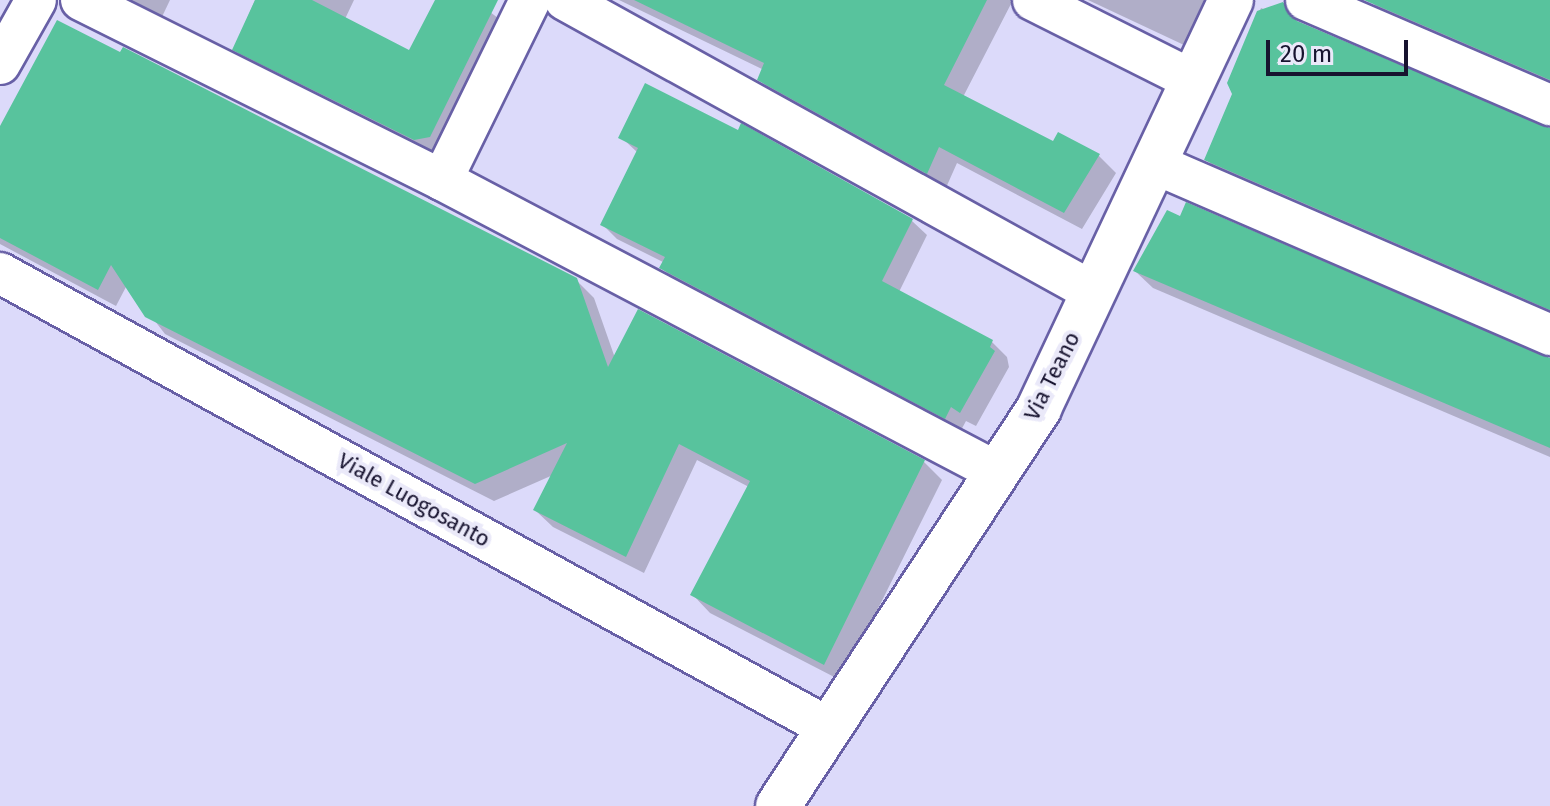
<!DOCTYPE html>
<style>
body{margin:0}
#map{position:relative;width:1550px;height:806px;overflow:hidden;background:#dcdafa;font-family:"Fira Sans",sans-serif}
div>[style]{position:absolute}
.shadow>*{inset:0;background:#0003}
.building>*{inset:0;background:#58c39d}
.roads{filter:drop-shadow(2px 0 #6860a6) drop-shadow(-2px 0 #6860a6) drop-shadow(0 2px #6860a6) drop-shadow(0 -2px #6860a6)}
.minor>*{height:40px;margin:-20px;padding:0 20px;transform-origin:20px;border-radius:20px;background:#fff}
.tertiary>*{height:44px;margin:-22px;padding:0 22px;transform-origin:22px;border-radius:22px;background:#fff}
span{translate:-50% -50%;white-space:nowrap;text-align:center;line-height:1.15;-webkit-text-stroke:8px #eae9f9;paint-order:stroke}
.street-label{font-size:22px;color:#17132f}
.scale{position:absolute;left:1266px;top:40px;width:142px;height:36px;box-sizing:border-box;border:4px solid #17132f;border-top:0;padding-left:10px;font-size:24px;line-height:28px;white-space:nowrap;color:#17132f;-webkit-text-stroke:6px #eae9f9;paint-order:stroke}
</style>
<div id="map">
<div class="shadow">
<div style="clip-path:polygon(119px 0,170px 0,160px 21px)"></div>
<div style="clip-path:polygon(255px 0,354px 0,345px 19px,410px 52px,437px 0,474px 0,510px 27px,433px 157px,252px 66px,234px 49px)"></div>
<div style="clip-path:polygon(619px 0,1013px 0,963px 97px,1054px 144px,1059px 135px,1099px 156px,1116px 173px,1082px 229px,957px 163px,945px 190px,777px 97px,760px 80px,764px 70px)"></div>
<div style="clip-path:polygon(1088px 0,1204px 0,1184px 45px)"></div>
<div style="clip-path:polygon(1550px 0,1550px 89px,1388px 19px,1371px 1px)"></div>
<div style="clip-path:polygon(1261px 8px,1550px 129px,1550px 318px,1224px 177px,1207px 160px,1234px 94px,1229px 83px)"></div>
<div style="clip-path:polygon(0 131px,576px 280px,594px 298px,615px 358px,924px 462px,942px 480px,842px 681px,710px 613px,693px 595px,749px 487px,697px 460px,644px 573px,553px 527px,535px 510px,553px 475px,494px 501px,165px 334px,127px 285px,116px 306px,0 244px)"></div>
<div style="clip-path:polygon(621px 137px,912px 221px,927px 235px,899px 292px,992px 342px,1007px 357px,1009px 367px,976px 426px,966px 421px,960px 432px,677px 283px,662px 268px,665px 263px,617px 239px,602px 224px,638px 153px)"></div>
<div style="clip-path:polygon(1135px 271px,1550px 359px,1550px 457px,1153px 288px)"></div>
</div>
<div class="building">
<div style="clip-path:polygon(255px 0,312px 0,409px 50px,435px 0,498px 0,430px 137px,414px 140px,232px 50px)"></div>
<div style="clip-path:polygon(634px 0,987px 0,944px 85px,1053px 141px,1058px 132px,1100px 154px,1064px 213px,939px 147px,927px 174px,757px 80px,764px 63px)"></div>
<div style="clip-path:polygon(1364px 0,1550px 0,1550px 80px)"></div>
<div style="clip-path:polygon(1283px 2px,1297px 21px,1550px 128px,1550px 310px,1204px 160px,1232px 94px,1227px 83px,1257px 11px)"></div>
<div style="clip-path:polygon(57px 20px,120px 52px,123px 47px,577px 278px,608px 367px,638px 309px,925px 460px,824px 665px,690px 595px,750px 481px,679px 444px,626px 557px,533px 510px,567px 443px,475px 484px,145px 317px,111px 265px,98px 290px,0 238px,0 126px)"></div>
<div style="clip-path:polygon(645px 83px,738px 130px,741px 123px,913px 219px,882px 281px,993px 340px,990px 347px,995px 351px,960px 413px,951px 407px,945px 419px,659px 268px,665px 257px,600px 225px,638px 148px,618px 138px)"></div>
<div style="clip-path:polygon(1186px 202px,1550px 358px,1550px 448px,1133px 271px,1167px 210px,1180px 216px)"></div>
</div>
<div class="roads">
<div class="minor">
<div style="left:81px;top:0;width:403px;rotate:26.5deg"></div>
<div style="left:442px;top:180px;width:627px;rotate:27.75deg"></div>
<div style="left:565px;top:0;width:603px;rotate:28.94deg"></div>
<div style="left:1033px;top:0;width:178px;rotate:26.7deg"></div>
<div style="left:1306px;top:0;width:266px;rotate:23.3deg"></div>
<div style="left:0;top:64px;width:73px;rotate:-60.6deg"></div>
<div style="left:1153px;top:163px;width:433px;rotate:23.4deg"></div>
<div style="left:442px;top:180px;width:200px;rotate:-63.9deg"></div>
<div style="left:0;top:273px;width:946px;rotate:28.76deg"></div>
</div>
<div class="tertiary">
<div style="left:778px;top:806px;width:476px;rotate:-56.7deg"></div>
<div style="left:1039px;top:408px;width:451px;rotate:-64.8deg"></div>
</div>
</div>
<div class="street-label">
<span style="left:1052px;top:376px;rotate:-63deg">Via Teano</span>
<span style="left:414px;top:500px;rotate:29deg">Viale Luogosanto</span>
</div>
<div class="scale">20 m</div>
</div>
